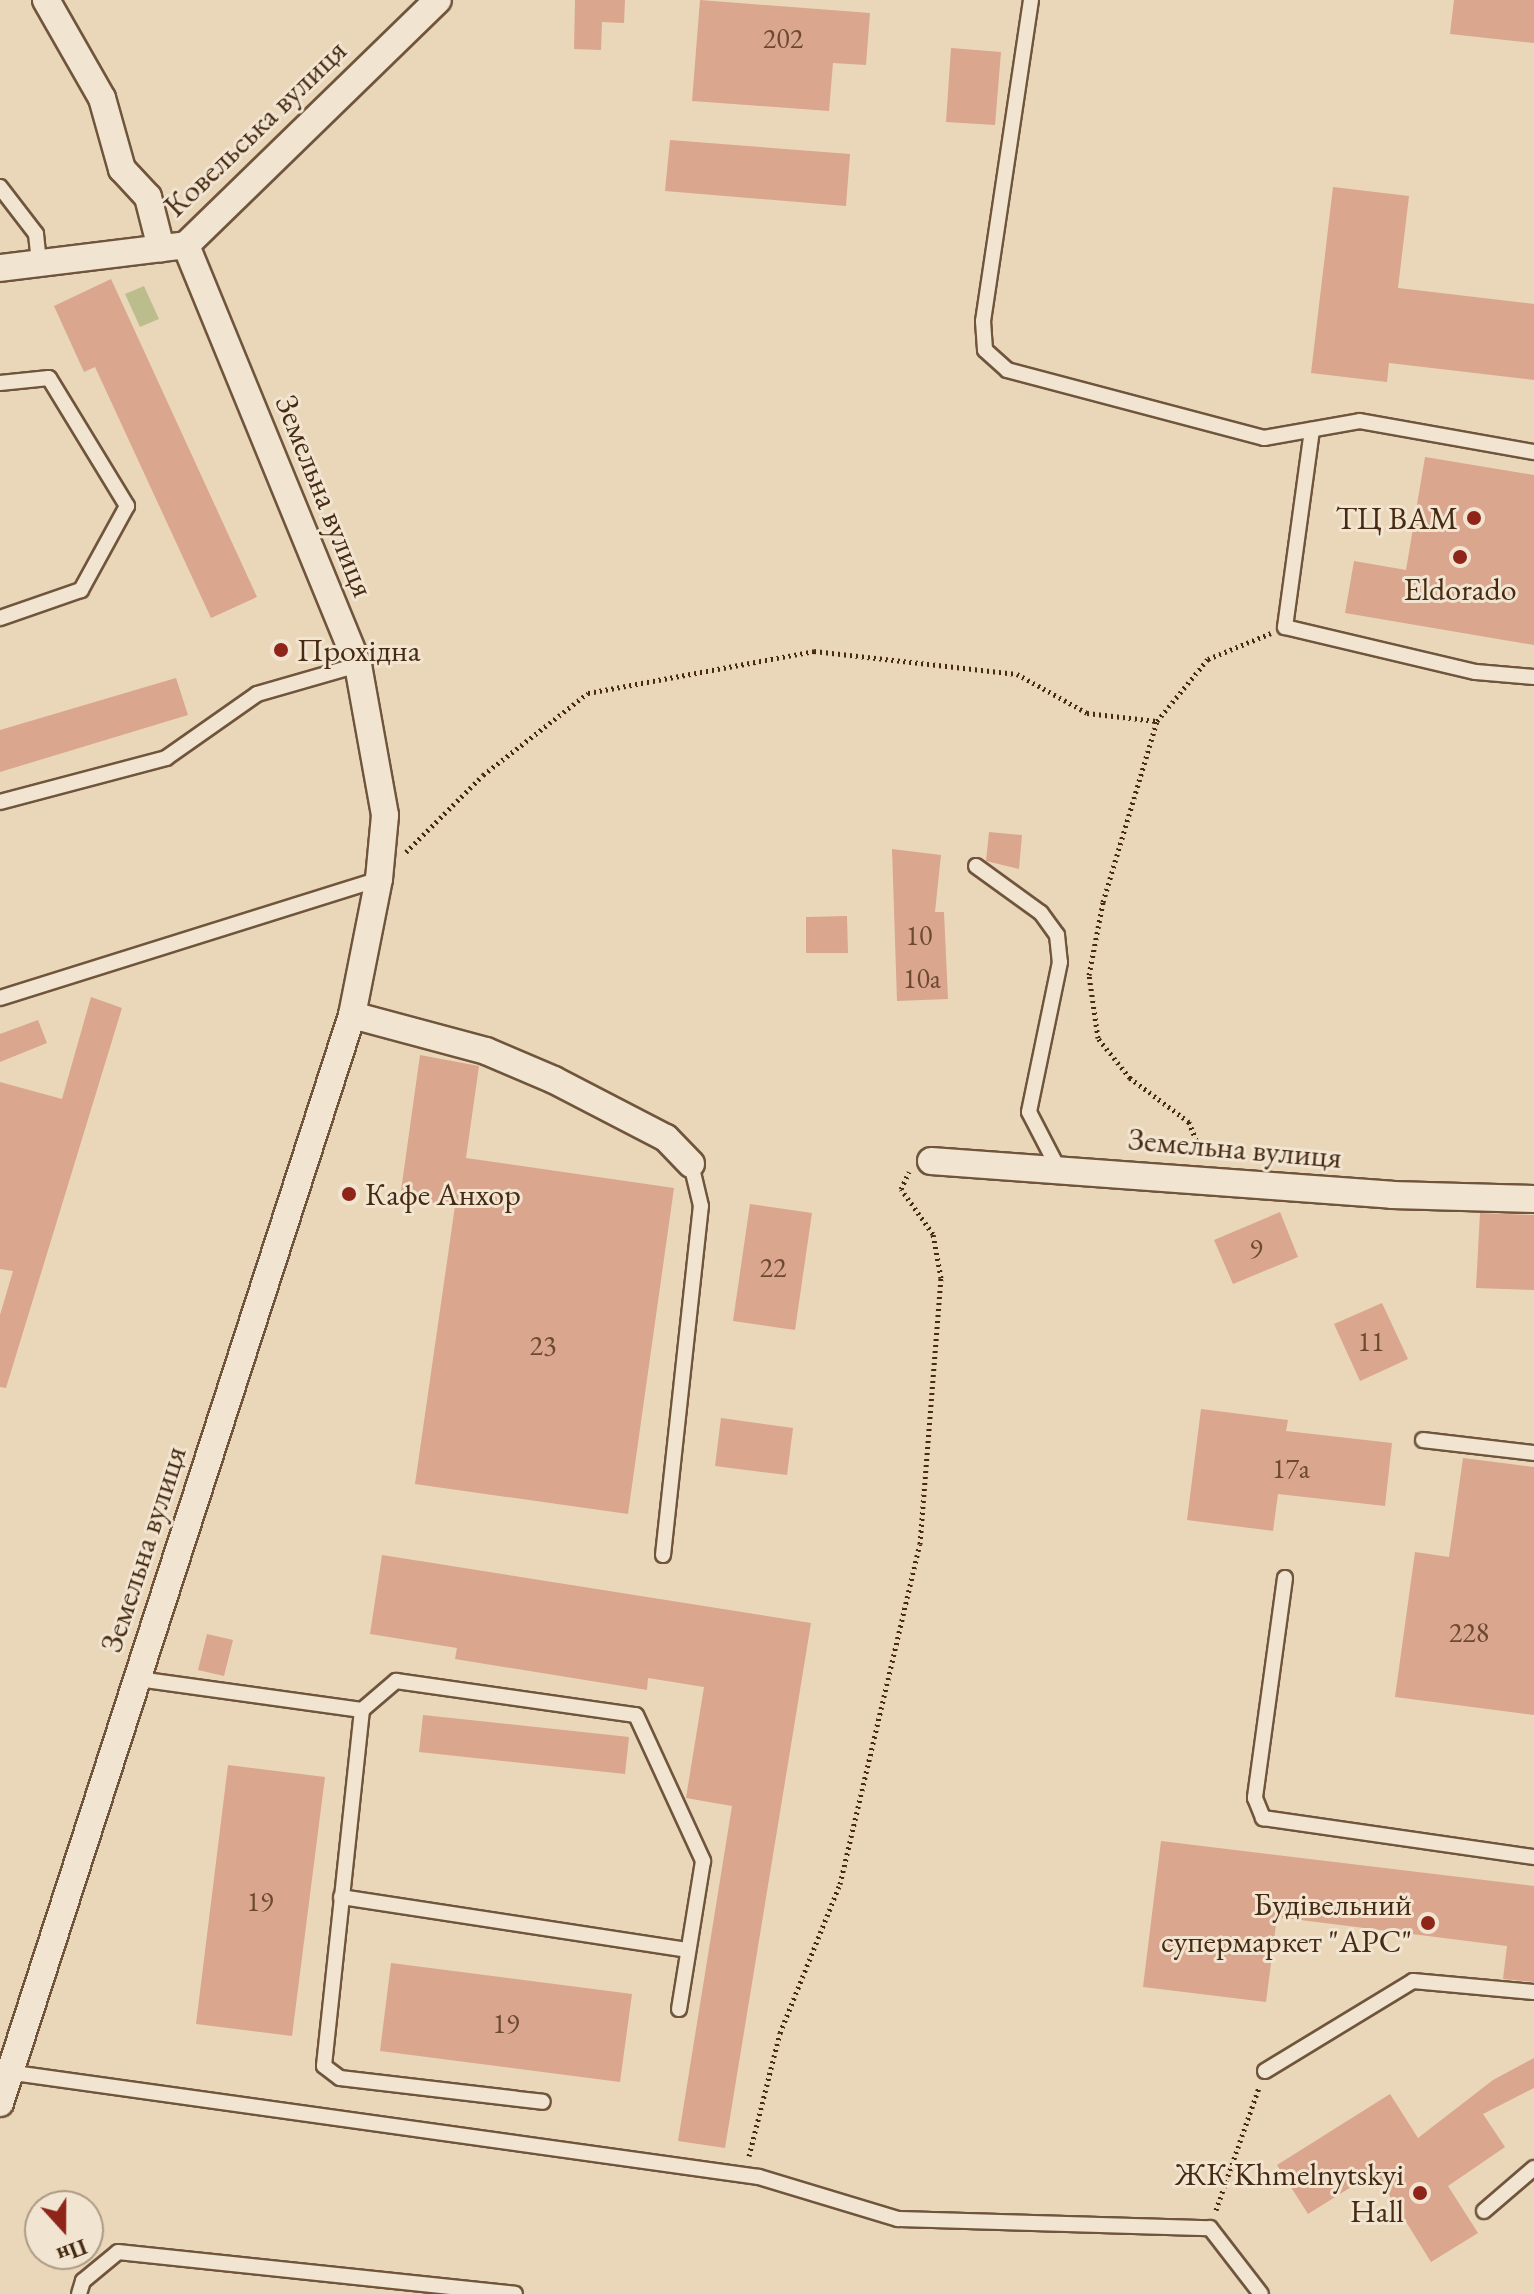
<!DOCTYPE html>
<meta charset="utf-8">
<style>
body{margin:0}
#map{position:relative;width:1534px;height:2294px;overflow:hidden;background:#ead7ba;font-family:"EB Garamond",serif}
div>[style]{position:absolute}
.green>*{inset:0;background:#bcbd8c}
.building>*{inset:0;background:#daa68d}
.path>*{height:5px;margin-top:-2.5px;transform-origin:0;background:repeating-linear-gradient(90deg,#472a12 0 2px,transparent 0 6px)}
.roads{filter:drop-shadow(2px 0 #70553c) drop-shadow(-2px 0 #70553c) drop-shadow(0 2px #70553c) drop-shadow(0 -2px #70553c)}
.service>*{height:14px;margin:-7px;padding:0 7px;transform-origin:7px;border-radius:7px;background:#f1e5d2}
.minor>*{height:26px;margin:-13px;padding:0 13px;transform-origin:13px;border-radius:13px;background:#f1e5d2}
.dots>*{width:22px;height:22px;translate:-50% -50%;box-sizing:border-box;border:4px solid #f1e5d2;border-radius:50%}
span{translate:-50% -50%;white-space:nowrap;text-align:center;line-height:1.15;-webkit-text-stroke:6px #f1e5d2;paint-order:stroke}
.number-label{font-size:28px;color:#6c4931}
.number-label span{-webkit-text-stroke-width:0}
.street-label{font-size:32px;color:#472a12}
.poi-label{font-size:32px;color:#472a12}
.right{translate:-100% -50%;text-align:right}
.left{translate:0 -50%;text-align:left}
.north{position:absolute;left:24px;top:2190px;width:80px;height:80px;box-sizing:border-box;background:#f1e5d2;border:2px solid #ad9a85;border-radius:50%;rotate:159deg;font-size:22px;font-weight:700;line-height:32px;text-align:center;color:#472a12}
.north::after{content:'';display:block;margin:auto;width:28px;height:36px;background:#8f2418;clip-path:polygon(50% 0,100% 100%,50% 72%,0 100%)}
</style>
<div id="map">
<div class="green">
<div style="clip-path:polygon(144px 286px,159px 319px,140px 327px,125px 294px)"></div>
</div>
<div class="building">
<div style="clip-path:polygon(575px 0,625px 0,624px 23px,602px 22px,601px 50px,574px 49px)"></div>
<div style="clip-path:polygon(700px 0,870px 13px,866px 65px,833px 63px,829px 111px,692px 101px)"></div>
<div style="clip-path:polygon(1454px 0,1534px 0,1534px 43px,1450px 34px)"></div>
<div style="clip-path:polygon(951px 48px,1001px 52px,995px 125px,946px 122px)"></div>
<div style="clip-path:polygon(670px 140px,850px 154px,846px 206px,665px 191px)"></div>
<div style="clip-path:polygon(1333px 187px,1409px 196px,1398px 288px,1534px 304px,1534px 380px,1389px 363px,1387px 382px,1311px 373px)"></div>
<div style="clip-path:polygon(111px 279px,257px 597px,211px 618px,95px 367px,84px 372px,54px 306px)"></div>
<div style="clip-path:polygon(1425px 457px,1534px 475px,1534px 645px,1345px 613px,1354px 561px,1406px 570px)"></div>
<div style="clip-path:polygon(176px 678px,188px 715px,0 772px,0 730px)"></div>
<div style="clip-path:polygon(989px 832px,1022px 835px,1019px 869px,986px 861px)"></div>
<div style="clip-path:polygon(892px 849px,941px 855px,935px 912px,944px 912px,948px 999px,897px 1001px)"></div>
<div style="clip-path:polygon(847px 916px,848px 953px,806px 953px,806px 917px)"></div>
<div style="clip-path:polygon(91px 997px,122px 1008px,6px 1388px,0 1387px,0 1315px,13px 1271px,0 1269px,0 1082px,62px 1099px)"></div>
<div style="clip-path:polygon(38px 1020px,47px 1043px,0 1062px,0 1034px)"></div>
<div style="clip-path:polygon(420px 1055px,479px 1066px,466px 1158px,674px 1188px,628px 1514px,415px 1484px,455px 1206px,400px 1198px)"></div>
<div style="clip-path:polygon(750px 1204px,812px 1213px,795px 1330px,733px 1321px)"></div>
<div style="clip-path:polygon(1280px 1212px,1298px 1257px,1233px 1284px,1214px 1240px)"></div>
<div style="clip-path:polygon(1480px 1213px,1534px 1215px,1534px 1290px,1476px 1288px)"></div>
<div style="clip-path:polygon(1382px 1303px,1408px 1359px,1360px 1381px,1334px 1324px)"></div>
<div style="clip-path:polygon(1201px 1409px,1288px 1420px,1286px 1431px,1392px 1443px,1385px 1506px,1278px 1494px,1273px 1531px,1187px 1520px)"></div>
<div style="clip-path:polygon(721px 1418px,793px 1428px,787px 1475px,715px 1466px)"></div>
<div style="clip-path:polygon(1463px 1458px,1534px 1467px,1534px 1715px,1395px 1697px,1415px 1552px,1449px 1557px)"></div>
<div style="clip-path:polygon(382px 1555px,811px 1623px,725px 2148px,678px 2141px,732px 1806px,686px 1798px,704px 1687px,648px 1678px,647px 1690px,455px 1659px,457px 1648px,370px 1634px)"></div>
<div style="clip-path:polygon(207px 1634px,233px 1640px,224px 1676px,198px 1670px)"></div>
<div style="clip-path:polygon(423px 1715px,629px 1737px,625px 1774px,419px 1752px)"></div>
<div style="clip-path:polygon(228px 1765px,325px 1777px,292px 2036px,196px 2024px)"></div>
<div style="clip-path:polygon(1161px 1841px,1534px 1886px,1534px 1982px,1503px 1979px,1507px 1946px,1277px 1917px,1266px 2002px,1143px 1987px)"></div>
<div style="clip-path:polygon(391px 1963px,632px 1994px,620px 2082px,380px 2051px)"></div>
<div style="clip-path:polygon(1534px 2058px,1534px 2088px,1483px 2114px,1505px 2147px,1448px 2186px,1478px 2233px,1431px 2262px,1375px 2172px,1308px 2214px,1277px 2165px,1390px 2094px,1418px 2138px,1493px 2080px)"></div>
</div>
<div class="path">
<div style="left:406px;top:852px;width:109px;rotate:-45deg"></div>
<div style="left:483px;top:775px;width:133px;rotate:-38deg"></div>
<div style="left:588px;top:693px;width:230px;rotate:-10.5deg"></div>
<div style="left:814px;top:651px;width:204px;rotate:6.5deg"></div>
<div style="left:1017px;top:674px;width:80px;rotate:29.1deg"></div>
<div style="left:1087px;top:713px;width:70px;rotate:6.5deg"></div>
<div style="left:1203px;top:1157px;width:38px;rotate:-112deg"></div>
<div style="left:1189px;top:1122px;width:74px;rotate:-143.3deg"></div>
<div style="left:1130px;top:1078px;width:51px;rotate:-128.7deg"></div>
<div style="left:1098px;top:1038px;width:64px;rotate:-98.1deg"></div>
<div style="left:1089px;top:975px;width:74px;rotate:-79.1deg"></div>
<div style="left:1103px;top:902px;width:189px;rotate:-73.4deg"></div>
<div style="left:1157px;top:721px;width:80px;rotate:-50.6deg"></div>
<div style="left:1208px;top:659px;width:68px;rotate:-22.4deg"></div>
<div style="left:749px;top:2156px;width:127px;rotate:-75.9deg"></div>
<div style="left:780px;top:2033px;width:161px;rotate:-68.1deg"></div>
<div style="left:840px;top:1884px;width:349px;rotate:-76.8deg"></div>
<div style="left:920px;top:1544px;width:267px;rotate:-85.5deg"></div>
<div style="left:941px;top:1278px;width:45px;rotate:-100.3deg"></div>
<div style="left:933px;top:1234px;width:55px;rotate:-125.4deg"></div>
<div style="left:901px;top:1189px;width:19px;rotate:-65deg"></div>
<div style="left:1216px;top:2210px;width:130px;rotate:-70.7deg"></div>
</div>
<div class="roads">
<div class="service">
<div style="left:1031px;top:0;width:325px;rotate:98.5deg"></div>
<div style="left:983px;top:321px;width:29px;rotate:86deg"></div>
<div style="left:985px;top:350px;width:30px;rotate:42deg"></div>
<div style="left:1007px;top:370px;width:266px;rotate:14.8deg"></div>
<div style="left:1264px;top:438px;width:97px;rotate:-10deg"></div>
<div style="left:1360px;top:421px;width:177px;rotate:10.1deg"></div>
<div style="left:0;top:187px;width:59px;rotate:52.5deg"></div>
<div style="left:36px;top:234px;width:29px;rotate:84deg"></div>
<div style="left:0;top:383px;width:49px;rotate:-5.8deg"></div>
<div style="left:49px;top:378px;width:150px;rotate:58.6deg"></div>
<div style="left:127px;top:506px;width:96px;rotate:118.7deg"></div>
<div style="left:81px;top:590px;width:86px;rotate:160.9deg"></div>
<div style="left:1312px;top:430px;width:199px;rotate:97.8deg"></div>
<div style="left:1285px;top:627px;width:196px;rotate:13.3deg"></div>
<div style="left:1476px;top:672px;width:58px;rotate:4.9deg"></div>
<div style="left:0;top:802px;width:172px;rotate:-14.8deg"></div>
<div style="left:166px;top:758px;width:111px;rotate:-35.1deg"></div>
<div style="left:257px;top:694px;width:105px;rotate:-16deg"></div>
<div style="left:976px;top:866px;width:80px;rotate:35.9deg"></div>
<div style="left:1041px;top:913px;width:27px;rotate:54deg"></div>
<div style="left:1057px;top:935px;width:27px;rotate:84deg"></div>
<div style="left:1060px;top:962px;width:153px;rotate:101.7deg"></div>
<div style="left:1029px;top:1112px;width:63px;rotate:62.6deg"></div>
<div style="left:0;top:998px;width:397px;rotate:-17.4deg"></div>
<div style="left:1423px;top:1440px;width:112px;rotate:6.7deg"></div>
<div style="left:663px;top:1555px;width:351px;rotate:-83.8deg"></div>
<div style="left:701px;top:1206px;width:43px;rotate:-103.4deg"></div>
<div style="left:1285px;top:1578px;width:222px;rotate:97.8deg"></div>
<div style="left:1255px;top:1798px;width:22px;rotate:68deg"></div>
<div style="left:1263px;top:1818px;width:274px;rotate:8.2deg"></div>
<div style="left:138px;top:1679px;width:226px;rotate:7.9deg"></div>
<div style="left:362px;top:1710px;width:358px;rotate:96.1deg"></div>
<div style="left:324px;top:2066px;width:20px;rotate:37deg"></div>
<div style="left:340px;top:2078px;width:204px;rotate:6.7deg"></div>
<div style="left:362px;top:1710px;width:45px;rotate:-40.5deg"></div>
<div style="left:396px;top:1681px;width:242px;rotate:8.1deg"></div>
<div style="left:636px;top:1715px;width:161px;rotate:65.3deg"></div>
<div style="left:703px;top:1861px;width:150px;rotate:99.2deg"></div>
<div style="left:341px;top:1897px;width:351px;rotate:8.7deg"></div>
<div style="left:1265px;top:2071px;width:173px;rotate:-31.3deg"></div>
<div style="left:1413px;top:1981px;width:121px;rotate:5.2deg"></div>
<div style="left:14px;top:2073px;width:752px;rotate:7.95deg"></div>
<div style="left:759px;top:2177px;width:145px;rotate:16.8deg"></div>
<div style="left:898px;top:2219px;width:312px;rotate:1.7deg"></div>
<div style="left:1210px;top:2228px;width:83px;rotate:52.3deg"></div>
<div style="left:1484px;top:2211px;width:66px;rotate:-40.7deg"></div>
<div style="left:79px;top:2294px;width:14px;rotate:-73deg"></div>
<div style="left:83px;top:2281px;width:45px;rotate:-39.6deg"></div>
<div style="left:118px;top:2252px;width:399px;rotate:6deg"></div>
</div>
<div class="minor">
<div style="left:46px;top:0;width:113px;rotate:60.3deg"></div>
<div style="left:102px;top:98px;width:74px;rotate:74.3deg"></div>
<div style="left:122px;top:169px;width:38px;rotate:47deg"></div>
<div style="left:148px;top:197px;width:53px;rotate:75.7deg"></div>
<div style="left:0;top:268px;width:187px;rotate:-7deg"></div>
<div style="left:186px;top:245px;width:351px;rotate:-44.2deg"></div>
<div style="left:352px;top:1015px;width:139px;rotate:15deg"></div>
<div style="left:486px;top:1051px;width:74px;rotate:23.1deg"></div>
<div style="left:554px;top:1080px;width:126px;rotate:27.4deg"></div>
<div style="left:666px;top:1138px;width:36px;rotate:46deg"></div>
<div style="left:931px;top:1161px;width:462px;rotate:4.2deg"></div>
<div style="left:1392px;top:1195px;width:142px;rotate:1.6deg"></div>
<div style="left:0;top:2103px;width:1144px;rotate:-72.07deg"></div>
<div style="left:352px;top:1015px;width:139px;rotate:-78.8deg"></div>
<div style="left:379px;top:879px;width:64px;rotate:-84.6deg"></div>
<div style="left:385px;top:815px;width:152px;rotate:-100.2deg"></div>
<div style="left:358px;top:665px;width:454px;rotate:-112.3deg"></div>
</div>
</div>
<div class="dots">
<div style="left:1474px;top:518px;background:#8f2418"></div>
<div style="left:1460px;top:557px;background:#8f2418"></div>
<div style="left:281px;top:650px;background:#8f2418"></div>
<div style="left:349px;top:1194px;background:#8f2418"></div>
<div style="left:1428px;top:1923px;background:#8f2418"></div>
<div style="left:1420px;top:2193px;background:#8f2418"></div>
</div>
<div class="number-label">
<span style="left:783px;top:38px">202</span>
<span style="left:919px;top:935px">10</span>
<span style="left:922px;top:978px">10а</span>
<span style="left:1256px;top:1248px">9</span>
<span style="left:773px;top:1267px">22</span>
<span style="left:1371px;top:1341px">11</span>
<span style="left:543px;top:1345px">23</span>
<span style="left:1291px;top:1468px">17а</span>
<span style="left:1469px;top:1632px">228</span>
<span style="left:260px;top:1901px">19</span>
<span style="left:506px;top:2023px">19</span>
</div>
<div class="street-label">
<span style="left:255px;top:128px;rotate:-44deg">Ковельська вулиця</span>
<span style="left:325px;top:496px;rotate:68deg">Земельна вулиця</span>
<span style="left:1235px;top:1148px;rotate:5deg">Земельна вулиця</span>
<span style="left:143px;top:1549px;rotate:-72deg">Земельна вулиця</span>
</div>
<div class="poi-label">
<span class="right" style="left:1458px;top:518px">ТЦ ВАМ</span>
<span style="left:1460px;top:589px">Eldorado</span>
<span class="left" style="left:297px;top:650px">Прохідна</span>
<span class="left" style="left:365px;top:1194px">Кафе Анхор</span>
<span class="right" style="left:1412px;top:1923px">Будівельний<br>супермаркет "АРС"</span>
<span class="right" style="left:1404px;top:2193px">ЖК Khmelnytskyi<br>Hall</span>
</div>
<div class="north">Пн</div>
</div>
